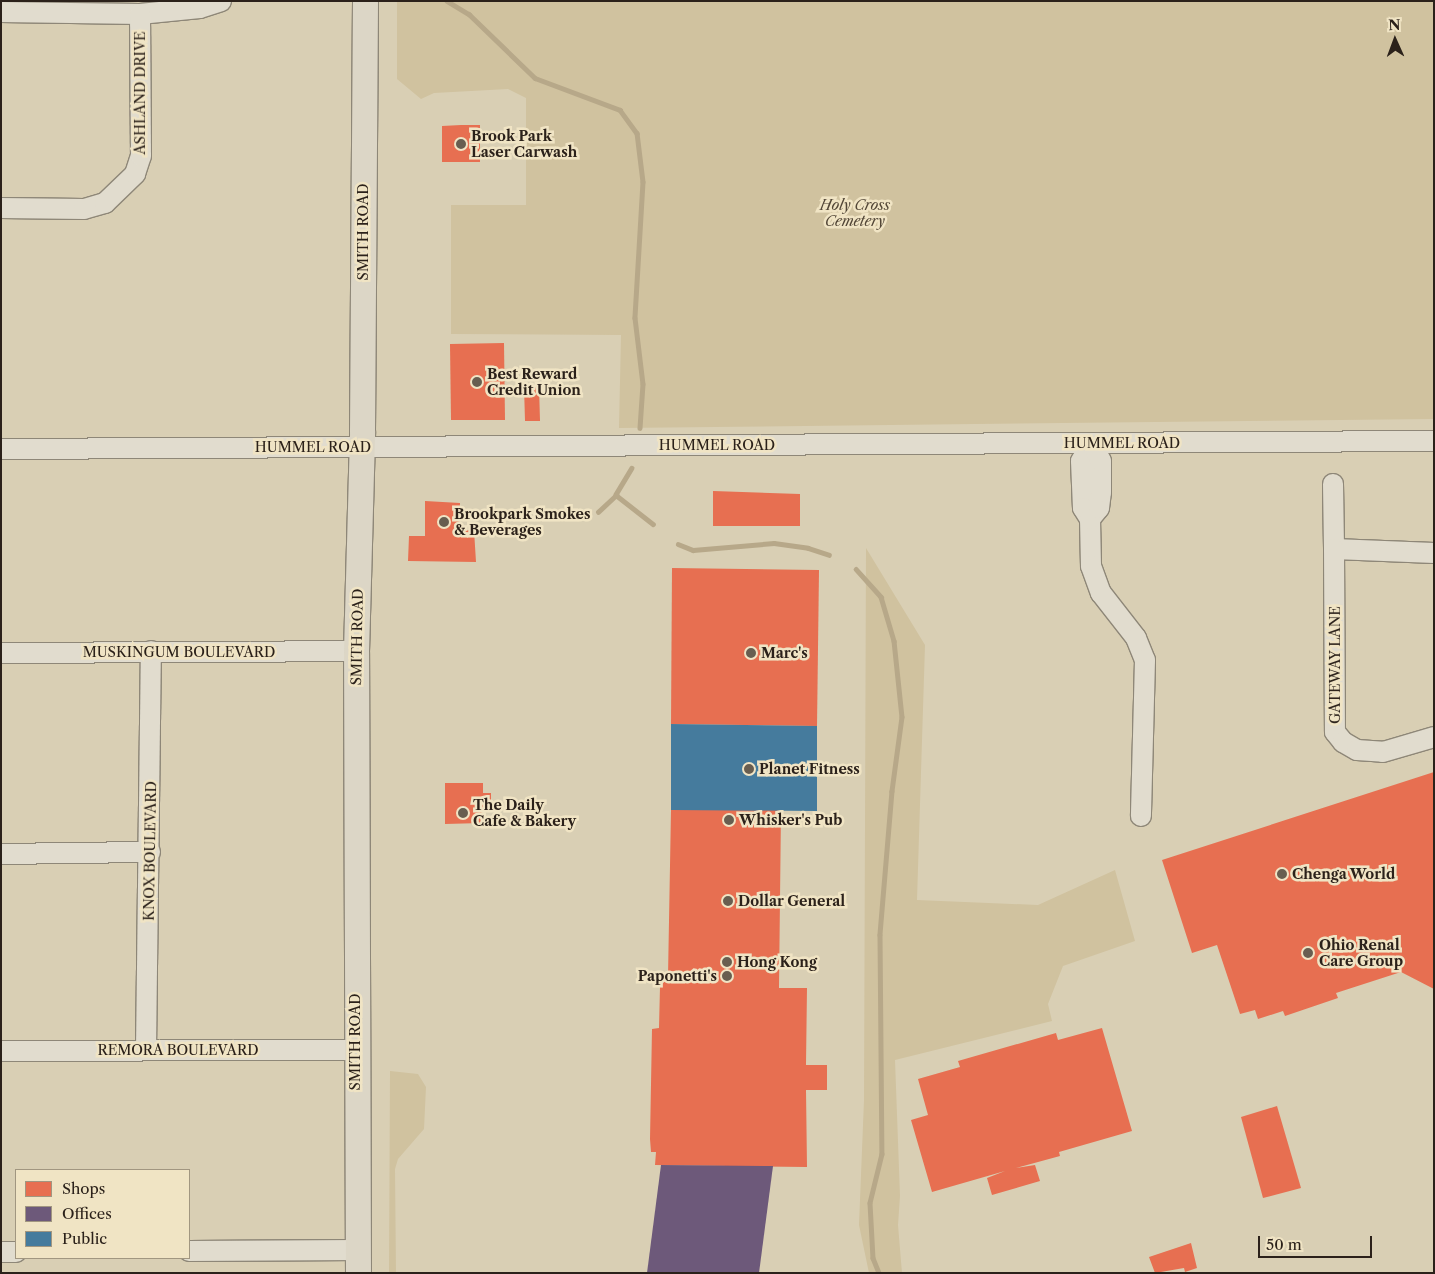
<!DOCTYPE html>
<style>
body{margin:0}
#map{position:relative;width:1435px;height:1274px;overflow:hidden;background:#d9cfb4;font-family:"Libre Caslon Text",serif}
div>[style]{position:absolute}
.green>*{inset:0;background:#d0c29f}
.shops>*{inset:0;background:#e76f51}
.offices>*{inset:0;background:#6d597a}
.public>*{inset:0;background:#457b9d}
.stream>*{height:4.5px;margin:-2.25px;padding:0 2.25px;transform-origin:2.25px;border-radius:2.25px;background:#b7a889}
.roads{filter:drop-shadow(1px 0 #8e8778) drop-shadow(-1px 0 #8e8778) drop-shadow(0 1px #8e8778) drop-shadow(0 -1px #8e8778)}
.minor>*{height:20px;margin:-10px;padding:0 10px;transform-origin:10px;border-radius:10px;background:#e1dcce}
.major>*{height:25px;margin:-12.5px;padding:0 12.5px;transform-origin:12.5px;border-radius:12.5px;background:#dcd6c6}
.dots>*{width:14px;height:14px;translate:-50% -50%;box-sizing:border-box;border:2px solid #f0e4c4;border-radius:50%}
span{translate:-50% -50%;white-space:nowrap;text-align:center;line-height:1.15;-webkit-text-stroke:5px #f0e4c4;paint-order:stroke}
.street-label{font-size:14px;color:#2b211a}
.poi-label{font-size:14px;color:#2b211a;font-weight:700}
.left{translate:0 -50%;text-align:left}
.right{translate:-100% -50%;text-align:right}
.park-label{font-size:14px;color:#524637;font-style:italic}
.frame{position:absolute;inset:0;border:2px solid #2b211a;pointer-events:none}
.legend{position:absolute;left:15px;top:1169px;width:175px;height:90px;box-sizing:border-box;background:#f0e4c4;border:1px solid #a19680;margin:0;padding:6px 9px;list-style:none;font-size:15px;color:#2b211a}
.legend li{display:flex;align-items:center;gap:10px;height:25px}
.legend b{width:25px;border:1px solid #a19680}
.north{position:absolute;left:1370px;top:15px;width:50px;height:50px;-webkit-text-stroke:4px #f0e4c4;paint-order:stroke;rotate:358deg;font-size:14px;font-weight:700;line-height:20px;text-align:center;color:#2b211a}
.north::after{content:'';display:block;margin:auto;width:18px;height:22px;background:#2b211a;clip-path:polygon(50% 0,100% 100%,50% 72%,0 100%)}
.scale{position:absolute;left:1258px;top:1236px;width:114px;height:22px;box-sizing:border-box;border:2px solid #2b211a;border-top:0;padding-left:6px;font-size:15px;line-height:18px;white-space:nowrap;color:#2b211a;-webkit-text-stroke:4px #f0e4c4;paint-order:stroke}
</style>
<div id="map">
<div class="green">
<div style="clip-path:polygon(397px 1px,1434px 1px,1434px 419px,619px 428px,621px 335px,451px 334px,451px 205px,526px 205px,526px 98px,508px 89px,434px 93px,421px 99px,397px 79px)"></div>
<div style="clip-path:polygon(866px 548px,925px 645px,917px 900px,1038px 905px,1115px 870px,1135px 941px,1063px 966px,1048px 1004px,1052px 1021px,895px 1060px,900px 1196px,898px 1225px,902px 1273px,869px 1273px,859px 1225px,864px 1100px)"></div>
<div style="clip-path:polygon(390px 1071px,418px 1074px,426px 1087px,424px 1129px,398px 1159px,395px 1169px,396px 1273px,389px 1273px)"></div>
</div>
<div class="shops">
<div style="clip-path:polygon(461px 125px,480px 125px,480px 162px,442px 162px,442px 126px)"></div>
<div style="clip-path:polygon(504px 343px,505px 420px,451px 420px,450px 344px)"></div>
<div style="clip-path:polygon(524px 386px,539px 386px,540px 421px,525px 421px)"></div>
<div style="clip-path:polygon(713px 491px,800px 494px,800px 526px,713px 526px)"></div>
<div style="clip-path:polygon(425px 501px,460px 503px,459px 537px,465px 537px,465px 530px,474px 530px,476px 562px,408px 561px,409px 536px,425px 536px)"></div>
<div style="clip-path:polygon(672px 568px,819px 570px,817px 726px,671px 724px)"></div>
<div style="clip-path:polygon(1434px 772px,1434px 989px,1401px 972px,1336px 993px,1338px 998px,1285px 1016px,1283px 1011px,1258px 1019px,1255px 1010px,1240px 1014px,1217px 945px,1192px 953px,1162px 860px)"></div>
<div style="clip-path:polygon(445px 783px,483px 783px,483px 793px,491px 793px,491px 803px,483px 803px,482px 823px,445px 824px)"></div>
<div style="clip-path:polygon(671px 810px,781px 810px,779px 988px,807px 988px,806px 1065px,827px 1065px,827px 1090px,806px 1090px,807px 1167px,655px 1165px,656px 1152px,651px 1152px,650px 1139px,652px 1029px,659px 1028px,660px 987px,668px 976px)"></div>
<div style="clip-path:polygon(1102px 1028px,1132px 1131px,1059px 1152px,1060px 1156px,1016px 1168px,1035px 1165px,1040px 1181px,992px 1195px,987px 1178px,1005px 1171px,932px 1192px,911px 1120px,928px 1115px,918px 1079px,960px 1067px,958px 1061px,1056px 1033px,1058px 1040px)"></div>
<div style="clip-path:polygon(1277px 1106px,1301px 1188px,1263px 1198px,1241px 1117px)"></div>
<div style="clip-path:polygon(1191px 1243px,1197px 1268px,1185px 1272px,1184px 1268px,1155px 1273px,1149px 1257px)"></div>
</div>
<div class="offices">
<div style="clip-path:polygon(661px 1165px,773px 1166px,759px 1273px,647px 1273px)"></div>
</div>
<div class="public">
<div style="clip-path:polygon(671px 724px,817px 726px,817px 811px,671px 810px)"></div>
</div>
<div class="stream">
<div style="left:447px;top:1px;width:26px;rotate:31deg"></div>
<div style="left:469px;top:14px;width:92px;rotate:44.1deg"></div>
<div style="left:535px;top:78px;width:91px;rotate:20.6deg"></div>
<div style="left:620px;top:110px;width:29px;rotate:54deg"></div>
<div style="left:637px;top:133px;width:49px;rotate:83deg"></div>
<div style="left:643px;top:182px;width:136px;rotate:93.4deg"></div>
<div style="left:635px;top:318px;width:66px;rotate:83.1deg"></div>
<div style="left:643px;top:384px;width:44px;rotate:93.9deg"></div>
<div style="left:632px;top:468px;width:31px;rotate:121deg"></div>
<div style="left:616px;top:495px;width:47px;rotate:38.1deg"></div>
<div style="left:598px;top:512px;width:25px;rotate:-43deg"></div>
<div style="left:678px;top:544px;width:16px;rotate:22deg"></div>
<div style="left:693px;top:550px;width:81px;rotate:-4.9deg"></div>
<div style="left:774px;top:543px;width:34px;rotate:8deg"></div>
<div style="left:808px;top:548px;width:22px;rotate:18deg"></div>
<div style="left:856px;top:569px;width:38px;rotate:48deg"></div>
<div style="left:881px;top:597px;width:46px;rotate:73.5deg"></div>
<div style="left:894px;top:641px;width:76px;rotate:84deg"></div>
<div style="left:902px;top:717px;width:75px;rotate:97.7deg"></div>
<div style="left:892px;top:791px;width:144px;rotate:94.8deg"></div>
<div style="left:880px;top:935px;width:219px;rotate:89.5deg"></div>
<div style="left:882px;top:1154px;width:50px;rotate:103.8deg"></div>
<div style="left:870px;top:1203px;width:55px;rotate:86.9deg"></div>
<div style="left:873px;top:1258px;width:16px;rotate:68deg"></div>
</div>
<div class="roads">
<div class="minor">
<div style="left:1px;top:12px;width:139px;rotate:0.8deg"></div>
<div style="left:140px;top:14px;width:60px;rotate:-5.7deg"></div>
<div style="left:200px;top:8px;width:22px;rotate:-18deg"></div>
<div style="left:1px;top:208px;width:83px;rotate:0.7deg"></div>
<div style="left:84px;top:209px;width:22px;rotate:-16deg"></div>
<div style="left:105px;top:203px;width:42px;rotate:-44deg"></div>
<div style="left:135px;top:174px;width:19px;rotate:-72deg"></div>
<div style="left:141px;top:156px;width:142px;rotate:-90.4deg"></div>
<div style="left:1092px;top:443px;width:21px;rotate:121deg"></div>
<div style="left:1081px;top:461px;width:47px;rotate:87.6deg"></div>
<div style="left:1083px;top:508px;width:13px;rotate:58deg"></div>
<div style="left:1090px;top:519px;width:47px;rotate:88.8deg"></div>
<div style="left:1091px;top:566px;width:29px;rotate:70deg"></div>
<div style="left:1101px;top:593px;width:57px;rotate:52.1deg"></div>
<div style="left:1136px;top:638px;width:24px;rotate:68deg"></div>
<div style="left:1145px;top:660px;width:156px;rotate:91.5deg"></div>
<div style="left:1px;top:449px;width:1433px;rotate:-0.32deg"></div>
<div style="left:1333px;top:484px;width:65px;rotate:89.1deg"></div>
<div style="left:1090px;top:519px;width:14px;rotate:-51deg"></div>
<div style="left:1099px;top:508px;width:16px;rotate:-83deg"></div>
<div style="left:1101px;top:492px;width:31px;rotate:-90deg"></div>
<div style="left:1101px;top:461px;width:20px;rotate:-117deg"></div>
<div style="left:1434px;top:553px;width:100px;rotate:-177.7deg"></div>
<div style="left:1334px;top:549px;width:183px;rotate:89.7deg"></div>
<div style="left:1335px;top:732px;width:13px;rotate:51deg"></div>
<div style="left:1343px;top:742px;width:16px;rotate:30deg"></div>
<div style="left:1357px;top:750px;width:26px;rotate:4deg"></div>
<div style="left:1383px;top:752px;width:53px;rotate:-16.4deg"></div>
<div style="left:1px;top:653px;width:355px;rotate:-0.3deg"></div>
<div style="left:1px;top:854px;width:149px;rotate:-0.8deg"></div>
<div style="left:146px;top:1050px;width:399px;rotate:-89.3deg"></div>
<div style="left:1px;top:1051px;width:354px;rotate:-0.2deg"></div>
<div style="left:189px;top:1251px;width:169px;rotate:-0.3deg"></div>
<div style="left:1px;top:1252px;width:15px"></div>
</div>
<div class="major">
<div style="left:358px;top:1273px;width:622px;rotate:-90.18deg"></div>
<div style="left:356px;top:651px;width:220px;rotate:-88.4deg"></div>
<div style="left:362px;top:431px;width:430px;rotate:-89.6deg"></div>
</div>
</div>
<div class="dots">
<div style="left:461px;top:144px;background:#685e50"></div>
<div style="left:477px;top:382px;background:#685e50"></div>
<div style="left:444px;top:522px;background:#685e50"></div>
<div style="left:751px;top:653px;background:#685e50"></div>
<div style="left:749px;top:769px;background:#685e50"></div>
<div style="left:463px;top:813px;background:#685e50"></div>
<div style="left:729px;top:820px;background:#685e50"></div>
<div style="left:1282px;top:874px;background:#685e50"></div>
<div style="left:728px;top:901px;background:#685e50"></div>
<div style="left:1308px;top:953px;background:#685e50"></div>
<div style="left:727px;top:962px;background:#685e50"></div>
<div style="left:727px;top:976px;background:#685e50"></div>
</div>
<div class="street-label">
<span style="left:140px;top:93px;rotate:-90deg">ASHLAND DRIVE</span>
<span style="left:363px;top:232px;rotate:-90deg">SMITH ROAD</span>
<span style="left:1122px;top:443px">HUMMEL ROAD</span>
<span style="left:717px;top:445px">HUMMEL ROAD</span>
<span style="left:313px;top:447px">HUMMEL ROAD</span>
<span style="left:357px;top:637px;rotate:-89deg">SMITH ROAD</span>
<span style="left:179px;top:652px">MUSKINGUM BOULEVARD</span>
<span style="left:1335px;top:665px;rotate:-90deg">GATEWAY LANE</span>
<span style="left:150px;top:851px;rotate:-89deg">KNOX BOULEVARD</span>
<span style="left:355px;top:1042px;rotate:-90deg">SMITH ROAD</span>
<span style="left:178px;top:1050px">REMORA BOULEVARD</span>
</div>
<div class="poi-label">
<span class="left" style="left:471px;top:144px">Brook Park<br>Laser Carwash</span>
<span class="left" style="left:487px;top:382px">Best Reward<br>Credit Union</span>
<span class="left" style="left:454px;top:522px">Brookpark Smokes<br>&amp; Beverages</span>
<span class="left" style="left:761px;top:653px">Marc's</span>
<span class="left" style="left:759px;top:769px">Planet Fitness</span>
<span class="left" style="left:473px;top:813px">The Daily<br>Cafe &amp; Bakery</span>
<span class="left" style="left:739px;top:820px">Whisker's Pub</span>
<span class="left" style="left:1292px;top:874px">Chenga World</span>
<span class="left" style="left:738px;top:901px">Dollar General</span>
<span class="left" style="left:1319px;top:953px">Ohio Renal<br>Care Group</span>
<span class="left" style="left:737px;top:962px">Hong Kong</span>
<span class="right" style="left:717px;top:976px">Paponetti's</span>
</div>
<div class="park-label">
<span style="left:855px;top:213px">Holy Cross<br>Cemetery</span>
</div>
<div class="frame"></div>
<ul class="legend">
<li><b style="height:14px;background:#e76f51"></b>Shops</li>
<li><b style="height:14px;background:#6d597a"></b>Offices</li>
<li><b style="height:14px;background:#457b9d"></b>Public</li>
</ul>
<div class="north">N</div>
<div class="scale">50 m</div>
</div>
